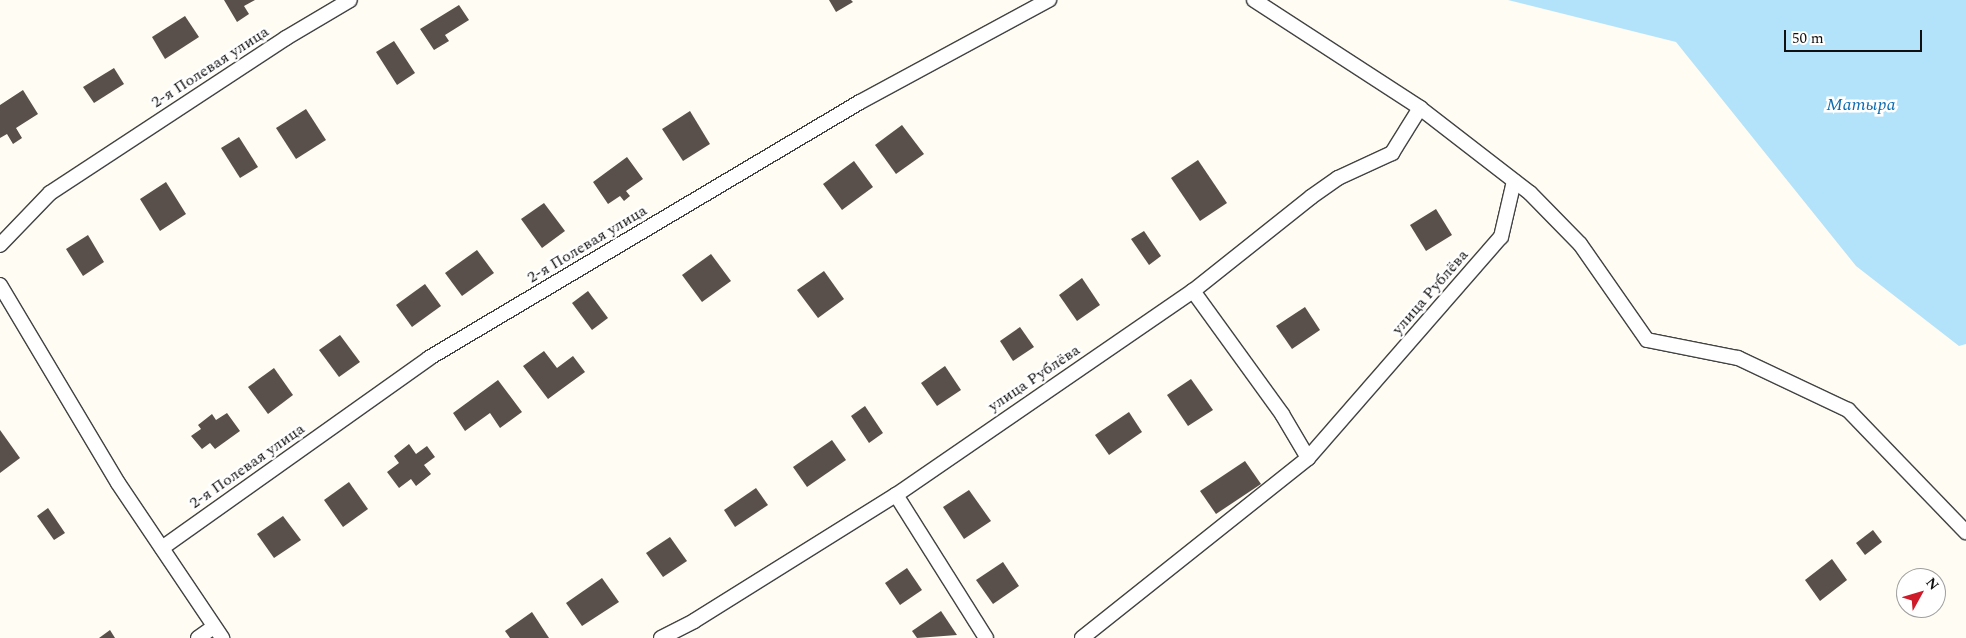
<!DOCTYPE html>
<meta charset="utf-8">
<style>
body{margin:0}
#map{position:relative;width:1966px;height:638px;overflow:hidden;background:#fffcf3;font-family:Spectral,serif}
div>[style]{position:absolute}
.water>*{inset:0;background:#b3e3fb}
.building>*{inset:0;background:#5a504b}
.roads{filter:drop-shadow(1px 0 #434343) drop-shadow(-1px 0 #434343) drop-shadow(0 1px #434343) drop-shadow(0 -1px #434343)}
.minor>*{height:14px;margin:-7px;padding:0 7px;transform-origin:7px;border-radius:7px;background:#fff}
span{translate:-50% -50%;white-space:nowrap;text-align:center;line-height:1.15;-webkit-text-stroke:5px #fff;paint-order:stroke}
.street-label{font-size:16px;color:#101010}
.water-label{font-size:18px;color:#0d6daf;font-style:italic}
.north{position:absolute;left:1896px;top:568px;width:50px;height:50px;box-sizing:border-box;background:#fff;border:1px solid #9f9f9f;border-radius:50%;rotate:51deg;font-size:14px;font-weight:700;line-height:20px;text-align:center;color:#101010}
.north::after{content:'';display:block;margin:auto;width:18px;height:22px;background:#ce1a29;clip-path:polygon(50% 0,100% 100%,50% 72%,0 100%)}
.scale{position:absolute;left:1784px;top:30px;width:138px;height:22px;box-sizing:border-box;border:2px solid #101010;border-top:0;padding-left:6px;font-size:15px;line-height:18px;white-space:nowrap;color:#101010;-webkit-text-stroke:4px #fff;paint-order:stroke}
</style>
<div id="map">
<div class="water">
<div style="clip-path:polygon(1508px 0,1966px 0,1966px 344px,1959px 346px,1856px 266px,1676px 42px)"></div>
</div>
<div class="building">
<div style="clip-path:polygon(224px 0,255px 0,244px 6px,249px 14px,237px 22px)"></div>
<div style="clip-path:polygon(829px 0,851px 0,853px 2px,836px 12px)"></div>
<div style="clip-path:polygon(459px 5px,469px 20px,445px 35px,449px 41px,434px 50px,420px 29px)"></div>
<div style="clip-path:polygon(185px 16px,199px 37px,165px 59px,152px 37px)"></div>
<div style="clip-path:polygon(394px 41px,415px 73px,397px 85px,376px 52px)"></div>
<div style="clip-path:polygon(114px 68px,124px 84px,94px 103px,83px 87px)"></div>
<div style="clip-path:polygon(23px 90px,38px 114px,16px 128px,22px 138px,13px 144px,7px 134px,0 138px,0 105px)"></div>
<div style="clip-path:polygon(306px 109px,326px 140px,296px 159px,276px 128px)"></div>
<div style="clip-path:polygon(690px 111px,710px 144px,683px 161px,662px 129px)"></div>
<div style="clip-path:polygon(902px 125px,924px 154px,896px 174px,875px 145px)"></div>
<div style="clip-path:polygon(239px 137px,258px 167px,240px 178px,221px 148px)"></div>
<div style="clip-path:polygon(627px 157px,643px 179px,626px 191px,630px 196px,624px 201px,620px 196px,608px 204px,593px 182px)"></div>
<div style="clip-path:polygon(1198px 160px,1227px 203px,1200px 221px,1171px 178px)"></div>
<div style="clip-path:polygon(854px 161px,873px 187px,842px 210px,823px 184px)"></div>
<div style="clip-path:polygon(166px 182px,186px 214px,160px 231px,140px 199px)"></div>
<div style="clip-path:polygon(544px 203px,565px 231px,542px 248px,521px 219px)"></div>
<div style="clip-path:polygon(1436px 209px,1452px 235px,1426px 251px,1410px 225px)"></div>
<div style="clip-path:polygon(1144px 231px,1161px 256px,1149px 265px,1131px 239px)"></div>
<div style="clip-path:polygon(88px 235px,104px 262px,83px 276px,66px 249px)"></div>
<div style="clip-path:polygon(477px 250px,494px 273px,462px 296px,445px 273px)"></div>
<div style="clip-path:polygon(711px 254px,731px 281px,702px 302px,682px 275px)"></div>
<div style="clip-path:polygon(824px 271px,844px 299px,818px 318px,797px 290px)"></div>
<div style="clip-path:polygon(1082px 278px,1100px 305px,1077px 321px,1059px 295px)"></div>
<div style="clip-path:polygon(425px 284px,441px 306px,412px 327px,396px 305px)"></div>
<div style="clip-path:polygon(588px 291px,608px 318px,592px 330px,572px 303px)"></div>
<div style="clip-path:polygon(1305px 307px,1320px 330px,1292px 349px,1276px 326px)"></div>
<div style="clip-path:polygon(1020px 327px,1034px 347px,1013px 361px,1000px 341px)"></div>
<div style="clip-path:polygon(340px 335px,360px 362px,339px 377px,319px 350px)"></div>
<div style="clip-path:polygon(544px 351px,557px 368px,573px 356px,585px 372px,548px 399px,523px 366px)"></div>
<div style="clip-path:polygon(945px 366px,961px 390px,937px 406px,921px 383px)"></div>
<div style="clip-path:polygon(274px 368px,293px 395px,268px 414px,248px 387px)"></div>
<div style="clip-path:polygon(1191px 379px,1213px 410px,1188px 426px,1167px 395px)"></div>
<div style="clip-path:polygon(498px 380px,522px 412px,500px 428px,490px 413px,465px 431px,453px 413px)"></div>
<div style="clip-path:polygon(865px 406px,883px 433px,869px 443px,851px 416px)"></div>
<div style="clip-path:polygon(1129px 412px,1142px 432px,1109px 455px,1095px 435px)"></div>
<div style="clip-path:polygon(227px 413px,240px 431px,215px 449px,210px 443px,202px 449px,191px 436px,201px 429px,198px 425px,212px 414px,216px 420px)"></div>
<div style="clip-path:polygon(0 430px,20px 458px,0 473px)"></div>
<div style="clip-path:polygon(832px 440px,846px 460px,807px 487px,793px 467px)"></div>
<div style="clip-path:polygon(409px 444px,416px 454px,427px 446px,435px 457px,424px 465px,431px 474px,416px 486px,411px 479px,399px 488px,387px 472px,399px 463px,394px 456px)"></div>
<div style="clip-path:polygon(1245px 461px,1261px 484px,1216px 514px,1200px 491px)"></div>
<div style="clip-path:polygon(349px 482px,368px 509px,343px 527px,324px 500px)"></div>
<div style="clip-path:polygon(756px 488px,768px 505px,735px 527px,724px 510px)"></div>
<div style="clip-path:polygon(969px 490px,991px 521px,964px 539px,943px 507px)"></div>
<div style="clip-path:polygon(48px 508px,65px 533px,54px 540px,37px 516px)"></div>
<div style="clip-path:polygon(283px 516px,301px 540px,274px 558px,257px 534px)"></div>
<div style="clip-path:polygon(1873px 530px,1882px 542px,1865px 555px,1856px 543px)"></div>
<div style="clip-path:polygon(670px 537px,687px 561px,663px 577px,646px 553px)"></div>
<div style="clip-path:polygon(1832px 559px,1847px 580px,1820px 601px,1805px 580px)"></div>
<div style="clip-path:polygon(1003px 562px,1019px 586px,993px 604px,976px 580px)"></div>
<div style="clip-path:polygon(907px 568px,922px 590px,900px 605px,885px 583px)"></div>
<div style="clip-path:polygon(602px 578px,619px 602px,582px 626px,566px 603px)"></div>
<div style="clip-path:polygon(941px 611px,957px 635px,917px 638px,912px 631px)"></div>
<div style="clip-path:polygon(532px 612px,549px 638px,510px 638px,505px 631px)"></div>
<div style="clip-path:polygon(110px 630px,115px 638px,99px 638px)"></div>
</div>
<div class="roads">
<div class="minor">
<div style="left:1254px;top:0;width:198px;rotate:33deg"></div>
<div style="left:1420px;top:108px;width:139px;rotate:37.7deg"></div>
<div style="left:1530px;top:193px;width:71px;rotate:45.6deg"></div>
<div style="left:1580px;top:244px;width:117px;rotate:55.1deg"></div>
<div style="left:1647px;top:340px;width:93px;rotate:11.2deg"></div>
<div style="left:1738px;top:358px;width:122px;rotate:25.3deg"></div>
<div style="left:1848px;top:410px;width:170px;rotate:46deg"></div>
<div style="left:0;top:245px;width:72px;rotate:-46.1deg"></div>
<div style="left:50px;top:193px;width:282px;rotate:-33.3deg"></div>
<div style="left:286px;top:38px;width:74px;rotate:-30.7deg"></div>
<div style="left:0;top:285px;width:230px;rotate:59.2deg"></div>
<div style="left:118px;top:483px;width:187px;rotate:56.1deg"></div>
<div style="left:1308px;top:458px;width:293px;rotate:-48.9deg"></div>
<div style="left:1501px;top:237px;width:57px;rotate:-76.9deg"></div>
<div style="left:896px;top:495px;width:169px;rotate:57.8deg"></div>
<div style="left:162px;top:548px;width:328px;rotate:-35.4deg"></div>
<div style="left:429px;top:358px;width:501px;rotate:-30.71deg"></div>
<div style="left:860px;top:102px;width:215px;rotate:-28.4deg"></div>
<div style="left:198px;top:638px;width:19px;rotate:-35deg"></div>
<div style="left:661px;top:638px;width:37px;rotate:-27deg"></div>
<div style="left:694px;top:621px;width:238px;rotate:-32deg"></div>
<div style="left:896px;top:495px;width:360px;rotate:-34.5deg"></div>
<div style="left:1193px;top:291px;width:151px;rotate:-38.5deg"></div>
<div style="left:1311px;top:197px;width:33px;rotate:-35deg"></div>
<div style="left:1338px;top:178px;width:60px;rotate:-24.8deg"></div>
<div style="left:1392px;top:153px;width:53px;rotate:-58.1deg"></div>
<div style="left:1082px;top:638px;width:289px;rotate:-38.5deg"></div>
<div style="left:1308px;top:458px;width:51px;rotate:-120.6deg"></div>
<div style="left:1282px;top:414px;width:152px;rotate:-125.9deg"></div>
</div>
</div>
<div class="street-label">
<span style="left:210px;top:67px;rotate:-33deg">2-я Полевая улица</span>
<span style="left:587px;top:244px;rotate:-31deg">2-я Полевая улица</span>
<span style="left:1430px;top:292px;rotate:-49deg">улица Рублёва</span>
<span style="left:1034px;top:378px;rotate:-34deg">улица Рублёва</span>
<span style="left:247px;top:466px;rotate:-35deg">2-я Полевая улица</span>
</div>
<div class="water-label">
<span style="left:1861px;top:105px">Матыра</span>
</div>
<div class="north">N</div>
<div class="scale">50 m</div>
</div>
